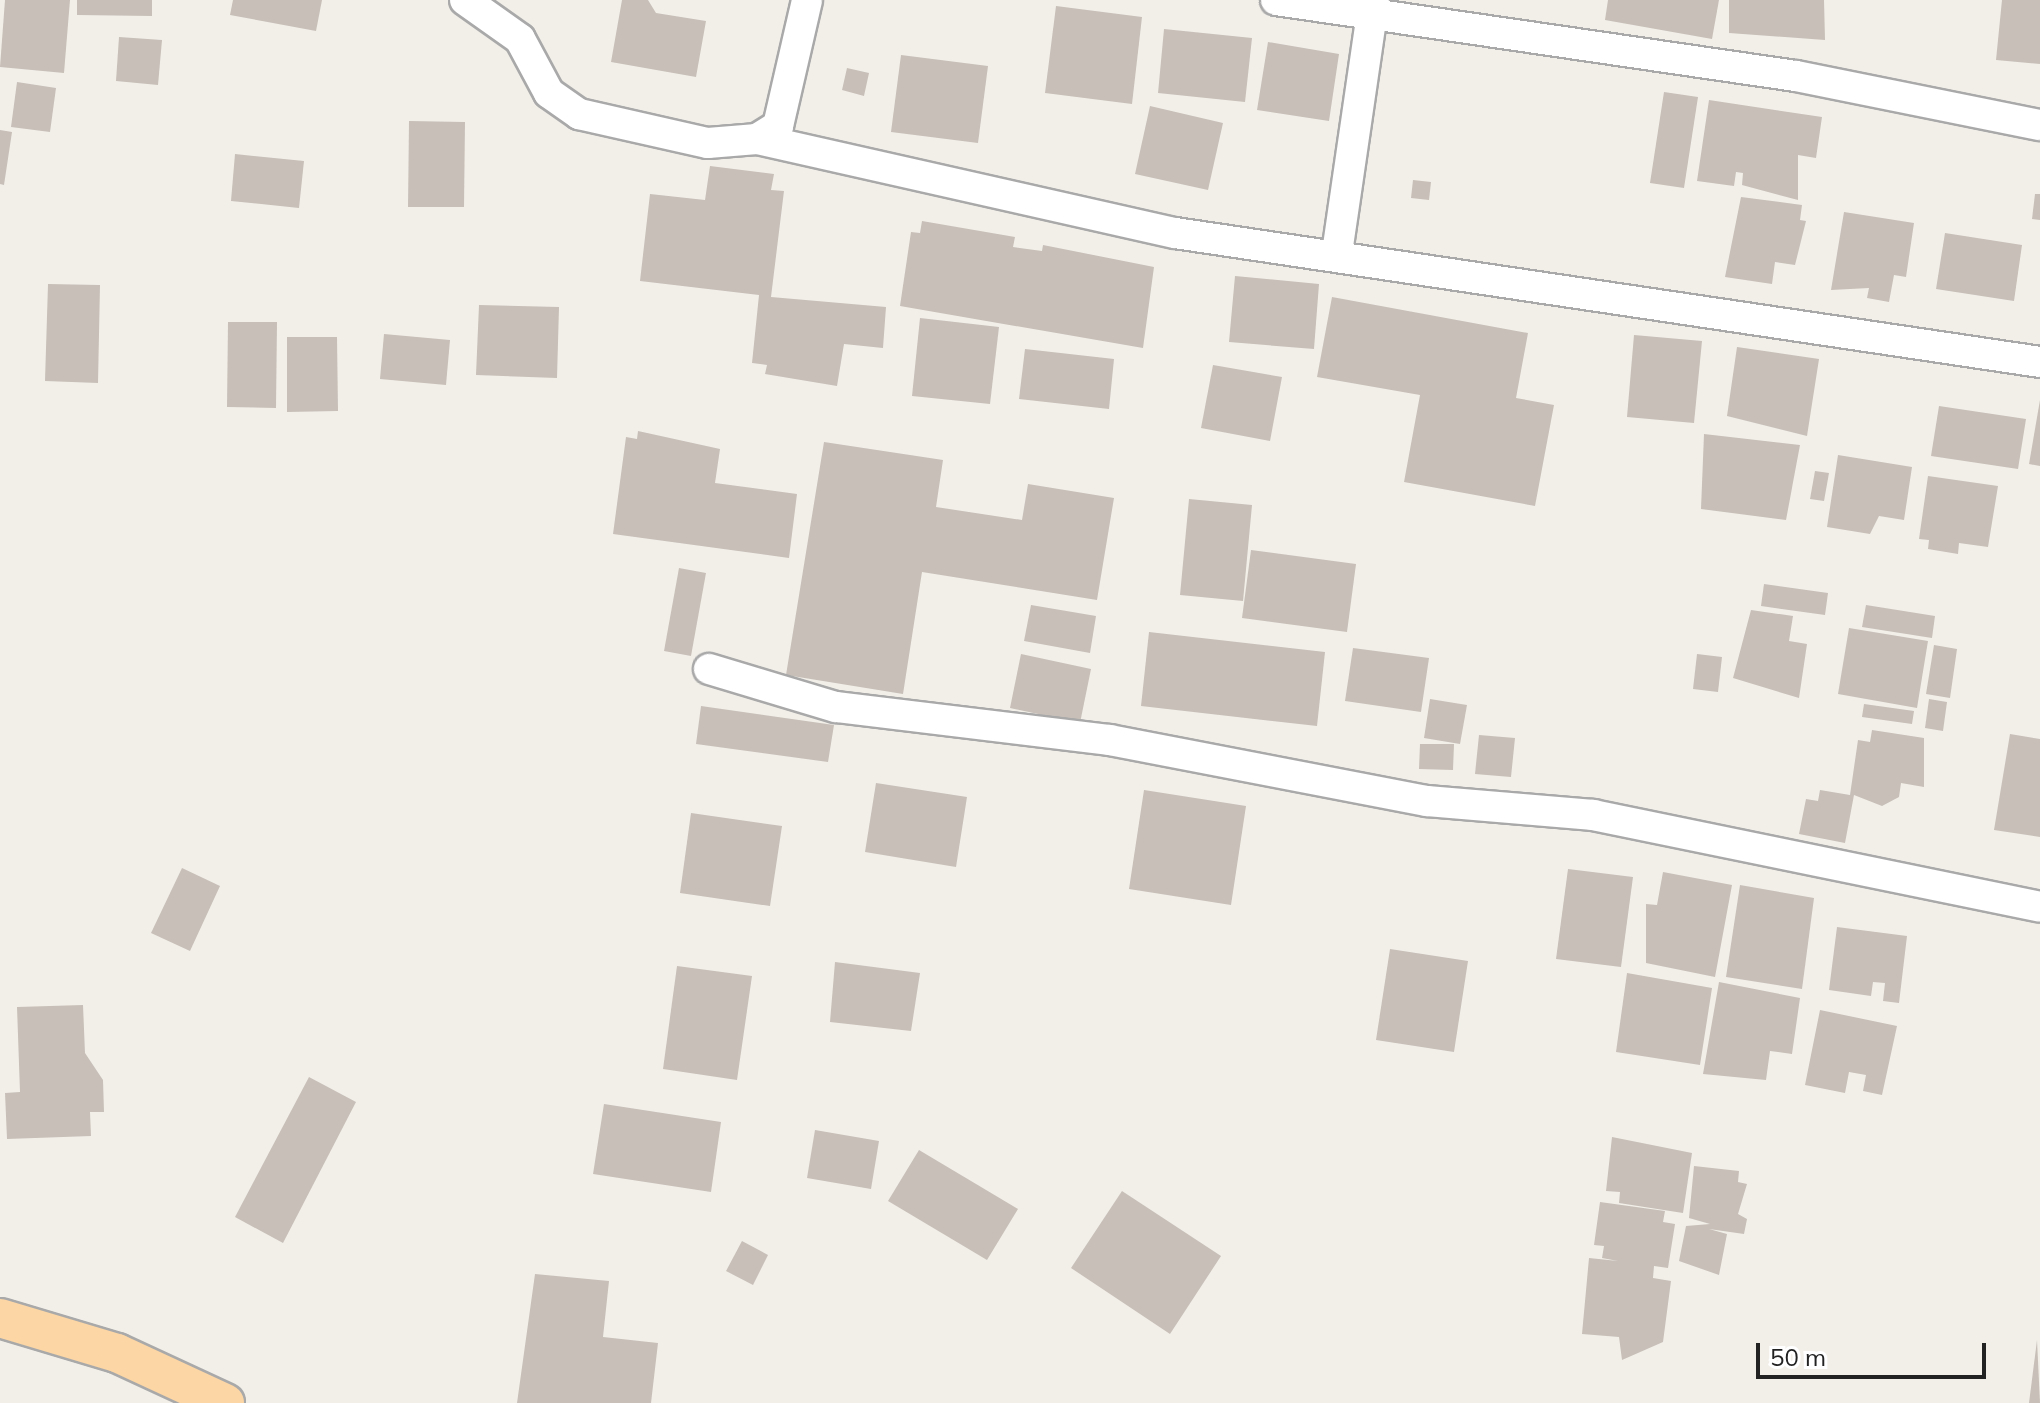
<!DOCTYPE html>
<style>
body{margin:0}
#map{position:relative;width:2040px;height:1403px;overflow:hidden;background:#f2efe9;font-family:Mulish,sans-serif}
div>[style]{position:absolute}
.building>*{inset:0;background:#c7bfb8}
.roads{filter:drop-shadow(2px 0 #a9a9a9) drop-shadow(-2px 0 #a9a9a9) drop-shadow(0 2px #a9a9a9) drop-shadow(0 -2px #a9a9a9)}
.minor>*{height:30px;margin:-15px;padding:0 15px;transform-origin:15px;border-radius:15px;background:#fff}
.major>*{height:38px;margin:-19px;padding:0 19px;transform-origin:19px;border-radius:19px;background:#fcd6a4}
span{translate:-50% -50%;white-space:nowrap;text-align:center;line-height:1.15;-webkit-text-stroke:6px #fff;paint-order:stroke}
.scale{position:absolute;left:1756px;top:1343px;width:230px;height:36px;box-sizing:border-box;border:4px solid #222;border-top:0;padding-left:10px;font-size:24px;line-height:28px;white-space:nowrap;color:#222;-webkit-text-stroke:6px #fff;paint-order:stroke}
</style>
<div id="map">
<div class="building">
<div style="clip-path:polygon(5px 0,70px 0,64px 73px,0 67px)"></div>
<div style="clip-path:polygon(77px 0,152px 0,152px 16px,77px 15px)"></div>
<div style="clip-path:polygon(233px 0,322px 0,316px 31px,230px 15px)"></div>
<div style="clip-path:polygon(622px 0,648px 0,656px 13px,706px 21px,696px 77px,611px 62px)"></div>
<div style="clip-path:polygon(1608px 0,1719px 0,1712px 39px,1605px 20px)"></div>
<div style="clip-path:polygon(1729px 0,1824px 0,1825px 40px,1729px 33px)"></div>
<div style="clip-path:polygon(2002px 0,2040px 0,2040px 64px,1996px 60px)"></div>
<div style="clip-path:polygon(1056px 6px,1142px 17px,1132px 104px,1045px 93px)"></div>
<div style="clip-path:polygon(1164px 29px,1252px 38px,1245px 102px,1158px 93px)"></div>
<div style="clip-path:polygon(119px 37px,162px 40px,158px 85px,116px 81px)"></div>
<div style="clip-path:polygon(1268px 42px,1339px 54px,1329px 121px,1257px 110px)"></div>
<div style="clip-path:polygon(901px 55px,988px 66px,978px 143px,891px 132px)"></div>
<div style="clip-path:polygon(847px 68px,869px 73px,864px 96px,842px 90px)"></div>
<div style="clip-path:polygon(17px 82px,56px 88px,50px 132px,11px 127px)"></div>
<div style="clip-path:polygon(1664px 92px,1698px 97px,1684px 188px,1650px 183px)"></div>
<div style="clip-path:polygon(1709px 100px,1822px 117px,1816px 158px,1798px 155px,1798px 200px,1742px 185px,1743px 173px,1736px 172px,1734px 186px,1697px 181px)"></div>
<div style="clip-path:polygon(1150px 106px,1223px 123px,1208px 190px,1135px 174px)"></div>
<div style="clip-path:polygon(409px 121px,465px 122px,464px 207px,408px 207px)"></div>
<div style="clip-path:polygon(0 130px,12px 132px,4px 185px,0 184px)"></div>
<div style="clip-path:polygon(235px 154px,304px 161px,299px 208px,231px 201px)"></div>
<div style="clip-path:polygon(710px 166px,774px 174px,771px 190px,784px 191px,771px 297px,886px 307px,883px 348px,844px 344px,837px 386px,765px 374px,767px 365px,752px 363px,759px 295px,640px 281px,650px 194px,705px 200px)"></div>
<div style="clip-path:polygon(1413px 180px,1431px 182px,1429px 200px,1411px 198px)"></div>
<div style="clip-path:polygon(2035px 194px,2040px 194px,2040px 220px,2032px 219px)"></div>
<div style="clip-path:polygon(1741px 197px,1802px 205px,1800px 220px,1806px 221px,1795px 265px,1775px 262px,1772px 284px,1725px 277px)"></div>
<div style="clip-path:polygon(1844px 212px,1914px 223px,1906px 277px,1894px 275px,1889px 302px,1867px 298px,1869px 288px,1831px 290px)"></div>
<div style="clip-path:polygon(922px 221px,1015px 237px,1013px 247px,1042px 251px,1043px 245px,1154px 267px,1143px 348px,900px 306px,911px 232px,920px 233px)"></div>
<div style="clip-path:polygon(1945px 233px,2022px 245px,2014px 301px,1936px 289px)"></div>
<div style="clip-path:polygon(1235px 276px,1319px 284px,1314px 349px,1229px 342px)"></div>
<div style="clip-path:polygon(48px 284px,100px 285px,98px 383px,45px 381px)"></div>
<div style="clip-path:polygon(1332px 297px,1528px 333px,1516px 398px,1554px 405px,1535px 506px,1404px 482px,1420px 395px,1317px 377px)"></div>
<div style="clip-path:polygon(479px 305px,559px 307px,557px 378px,476px 375px)"></div>
<div style="clip-path:polygon(920px 318px,999px 327px,990px 404px,912px 396px)"></div>
<div style="clip-path:polygon(228px 322px,277px 322px,276px 408px,227px 407px)"></div>
<div style="clip-path:polygon(384px 334px,450px 340px,446px 385px,380px 379px)"></div>
<div style="clip-path:polygon(1634px 335px,1702px 341px,1694px 423px,1627px 417px)"></div>
<div style="clip-path:polygon(287px 337px,337px 337px,338px 411px,287px 412px)"></div>
<div style="clip-path:polygon(1737px 347px,1819px 359px,1807px 436px,1727px 416px)"></div>
<div style="clip-path:polygon(1025px 349px,1114px 359px,1109px 409px,1019px 399px)"></div>
<div style="clip-path:polygon(1213px 365px,1282px 377px,1270px 441px,1201px 428px)"></div>
<div style="clip-path:polygon(2040px 400px,2040px 466px,2029px 464px)"></div>
<div style="clip-path:polygon(1939px 406px,2026px 419px,2018px 469px,1931px 456px)"></div>
<div style="clip-path:polygon(638px 431px,720px 449px,715px 483px,797px 494px,789px 558px,613px 534px,626px 437px,637px 439px)"></div>
<div style="clip-path:polygon(1704px 434px,1800px 445px,1786px 520px,1701px 509px)"></div>
<div style="clip-path:polygon(824px 442px,943px 460px,936px 507px,1022px 520px,1028px 484px,1114px 498px,1097px 600px,922px 572px,903px 694px,786px 675px)"></div>
<div style="clip-path:polygon(1838px 455px,1912px 467px,1904px 520px,1879px 516px,1870px 534px,1827px 527px)"></div>
<div style="clip-path:polygon(1815px 471px,1829px 473px,1824px 501px,1810px 499px)"></div>
<div style="clip-path:polygon(1928px 476px,1998px 486px,1988px 547px,1959px 543px,1958px 554px,1928px 549px,1929px 540px,1919px 539px)"></div>
<div style="clip-path:polygon(1189px 499px,1252px 505px,1243px 601px,1180px 595px)"></div>
<div style="clip-path:polygon(1251px 550px,1356px 564px,1347px 632px,1242px 618px)"></div>
<div style="clip-path:polygon(679px 568px,706px 573px,691px 656px,664px 651px)"></div>
<div style="clip-path:polygon(1764px 584px,1828px 593px,1825px 615px,1761px 606px)"></div>
<div style="clip-path:polygon(1031px 605px,1096px 616px,1090px 653px,1024px 641px)"></div>
<div style="clip-path:polygon(1866px 605px,1935px 616px,1932px 638px,1862px 627px)"></div>
<div style="clip-path:polygon(1751px 610px,1793px 616px,1789px 641px,1807px 644px,1799px 698px,1733px 678px)"></div>
<div style="clip-path:polygon(1849px 628px,1928px 641px,1917px 708px,1838px 694px)"></div>
<div style="clip-path:polygon(1149px 632px,1325px 652px,1317px 726px,1141px 706px)"></div>
<div style="clip-path:polygon(1934px 645px,1957px 649px,1950px 698px,1926px 694px)"></div>
<div style="clip-path:polygon(1353px 648px,1429px 658px,1421px 712px,1345px 701px)"></div>
<div style="clip-path:polygon(1021px 654px,1091px 669px,1080px 723px,1010px 708px)"></div>
<div style="clip-path:polygon(1697px 654px,1722px 657px,1718px 692px,1693px 689px)"></div>
<div style="clip-path:polygon(1430px 699px,1467px 705px,1460px 744px,1424px 738px)"></div>
<div style="clip-path:polygon(1929px 699px,1947px 702px,1943px 731px,1925px 728px)"></div>
<div style="clip-path:polygon(1864px 704px,1914px 711px,1912px 724px,1862px 717px)"></div>
<div style="clip-path:polygon(701px 706px,834px 725px,828px 762px,696px 744px)"></div>
<div style="clip-path:polygon(1872px 730px,1924px 738px,1924px 787px,1901px 783px,1899px 797px,1882px 806px,1854px 795px,1845px 843px,1799px 834px,1806px 799px,1818px 801px,1820px 790px,1850px 795px,1858px 740px,1870px 742px)"></div>
<div style="clip-path:polygon(2010px 734px,2040px 739px,2040px 837px,1994px 830px)"></div>
<div style="clip-path:polygon(1479px 735px,1515px 738px,1511px 777px,1475px 774px)"></div>
<div style="clip-path:polygon(1420px 744px,1454px 744px,1453px 770px,1419px 769px)"></div>
<div style="clip-path:polygon(876px 783px,967px 797px,956px 867px,865px 852px)"></div>
<div style="clip-path:polygon(1144px 790px,1246px 806px,1231px 905px,1129px 889px)"></div>
<div style="clip-path:polygon(691px 813px,782px 826px,770px 906px,680px 893px)"></div>
<div style="clip-path:polygon(182px 868px,220px 886px,190px 951px,151px 933px)"></div>
<div style="clip-path:polygon(1568px 869px,1633px 877px,1621px 967px,1556px 959px)"></div>
<div style="clip-path:polygon(1663px 872px,1732px 885px,1715px 977px,1646px 963px,1646px 904px,1657px 905px)"></div>
<div style="clip-path:polygon(1740px 885px,1814px 898px,1802px 989px,1726px 977px)"></div>
<div style="clip-path:polygon(1837px 927px,1907px 936px,1899px 1003px,1883px 1001px,1885px 983px,1873px 982px,1871px 996px,1829px 990px)"></div>
<div style="clip-path:polygon(1390px 949px,1468px 961px,1454px 1052px,1376px 1040px)"></div>
<div style="clip-path:polygon(835px 962px,920px 973px,911px 1031px,830px 1022px)"></div>
<div style="clip-path:polygon(677px 966px,752px 976px,737px 1080px,663px 1069px)"></div>
<div style="clip-path:polygon(1627px 973px,1712px 988px,1700px 1065px,1616px 1052px)"></div>
<div style="clip-path:polygon(1719px 982px,1800px 998px,1792px 1054px,1770px 1051px,1766px 1080px,1703px 1074px)"></div>
<div style="clip-path:polygon(83px 1005px,85px 1053px,103px 1080px,104px 1112px,90px 1112px,91px 1136px,7px 1139px,5px 1093px,20px 1092px,17px 1007px)"></div>
<div style="clip-path:polygon(1820px 1010px,1897px 1026px,1882px 1095px,1863px 1091px,1866px 1075px,1849px 1072px,1845px 1093px,1805px 1085px)"></div>
<div style="clip-path:polygon(309px 1077px,356px 1102px,283px 1243px,235px 1217px)"></div>
<div style="clip-path:polygon(604px 1104px,721px 1122px,711px 1192px,593px 1174px)"></div>
<div style="clip-path:polygon(815px 1130px,879px 1141px,871px 1189px,807px 1178px)"></div>
<div style="clip-path:polygon(1612px 1137px,1692px 1153px,1683px 1213px,1619px 1203px,1620px 1192px,1606px 1191px)"></div>
<div style="clip-path:polygon(919px 1150px,1018px 1209px,987px 1260px,888px 1201px)"></div>
<div style="clip-path:polygon(1694px 1166px,1739px 1171px,1738px 1182px,1747px 1184px,1738px 1214px,1747px 1219px,1744px 1234px,1709px 1229px,1727px 1234px,1719px 1275px,1679px 1261px,1686px 1226px,1710px 1224px,1689px 1218px)"></div>
<div style="clip-path:polygon(1122px 1191px,1221px 1256px,1170px 1334px,1071px 1268px)"></div>
<div style="clip-path:polygon(1600px 1202px,1665px 1211px,1663px 1222px,1675px 1224px,1668px 1268px,1654px 1266px,1653px 1278px,1671px 1281px,1663px 1342px,1622px 1360px,1619px 1337px,1582px 1334px,1589px 1258px,1618px 1261px,1602px 1258px,1604px 1246px,1594px 1245px)"></div>
<div style="clip-path:polygon(742px 1241px,768px 1255px,753px 1285px,726px 1271px)"></div>
<div style="clip-path:polygon(535px 1274px,609px 1281px,603px 1337px,658px 1343px,651px 1403px,517px 1403px)"></div>
<div style="clip-path:polygon(2037px 1340px,2040px 1403px,2029px 1403px)"></div>
</div>
<div class="roads">
<div class="minor">
<div style="left:465px;top:0;width:67px;rotate:35.3deg"></div>
<div style="left:520px;top:39px;width:61px;rotate:61.8deg"></div>
<div style="left:549px;top:93px;width:37px;rotate:35deg"></div>
<div style="left:579px;top:114px;width:132px;rotate:12.7deg"></div>
<div style="left:708px;top:143px;width:49px;rotate:-4.7deg"></div>
<div style="left:757px;top:139px;width:25px;rotate:-32deg"></div>
<div style="left:778px;top:126px;width:129px;rotate:-77deg"></div>
<div style="left:1276px;top:0;width:526px;rotate:8.32deg"></div>
<div style="left:1796px;top:76px;width:249px;rotate:11.4deg"></div>
<div style="left:757px;top:139px;width:428px;rotate:12.7deg"></div>
<div style="left:1175px;top:233px;width:875px;rotate:8.48deg"></div>
<div style="left:1337px;top:253px;width:256px;rotate:-81.7deg"></div>
<div style="left:709px;top:669px;width:133px;rotate:16.7deg"></div>
<div style="left:836px;top:707px;width:276px;rotate:6.9deg"></div>
<div style="left:1110px;top:740px;width:323px;rotate:10.9deg"></div>
<div style="left:1427px;top:801px;width:167px;rotate:4.8deg"></div>
<div style="left:1593px;top:815px;width:456px;rotate:11.6deg"></div>
</div>
<div class="major">
<div style="left:0;top:1318px;width:122px;rotate:16.7deg"></div>
<div style="left:117px;top:1353px;width:119px;rotate:24.8deg"></div>
</div>
</div>
<div class="scale">50 m</div>
</div>
